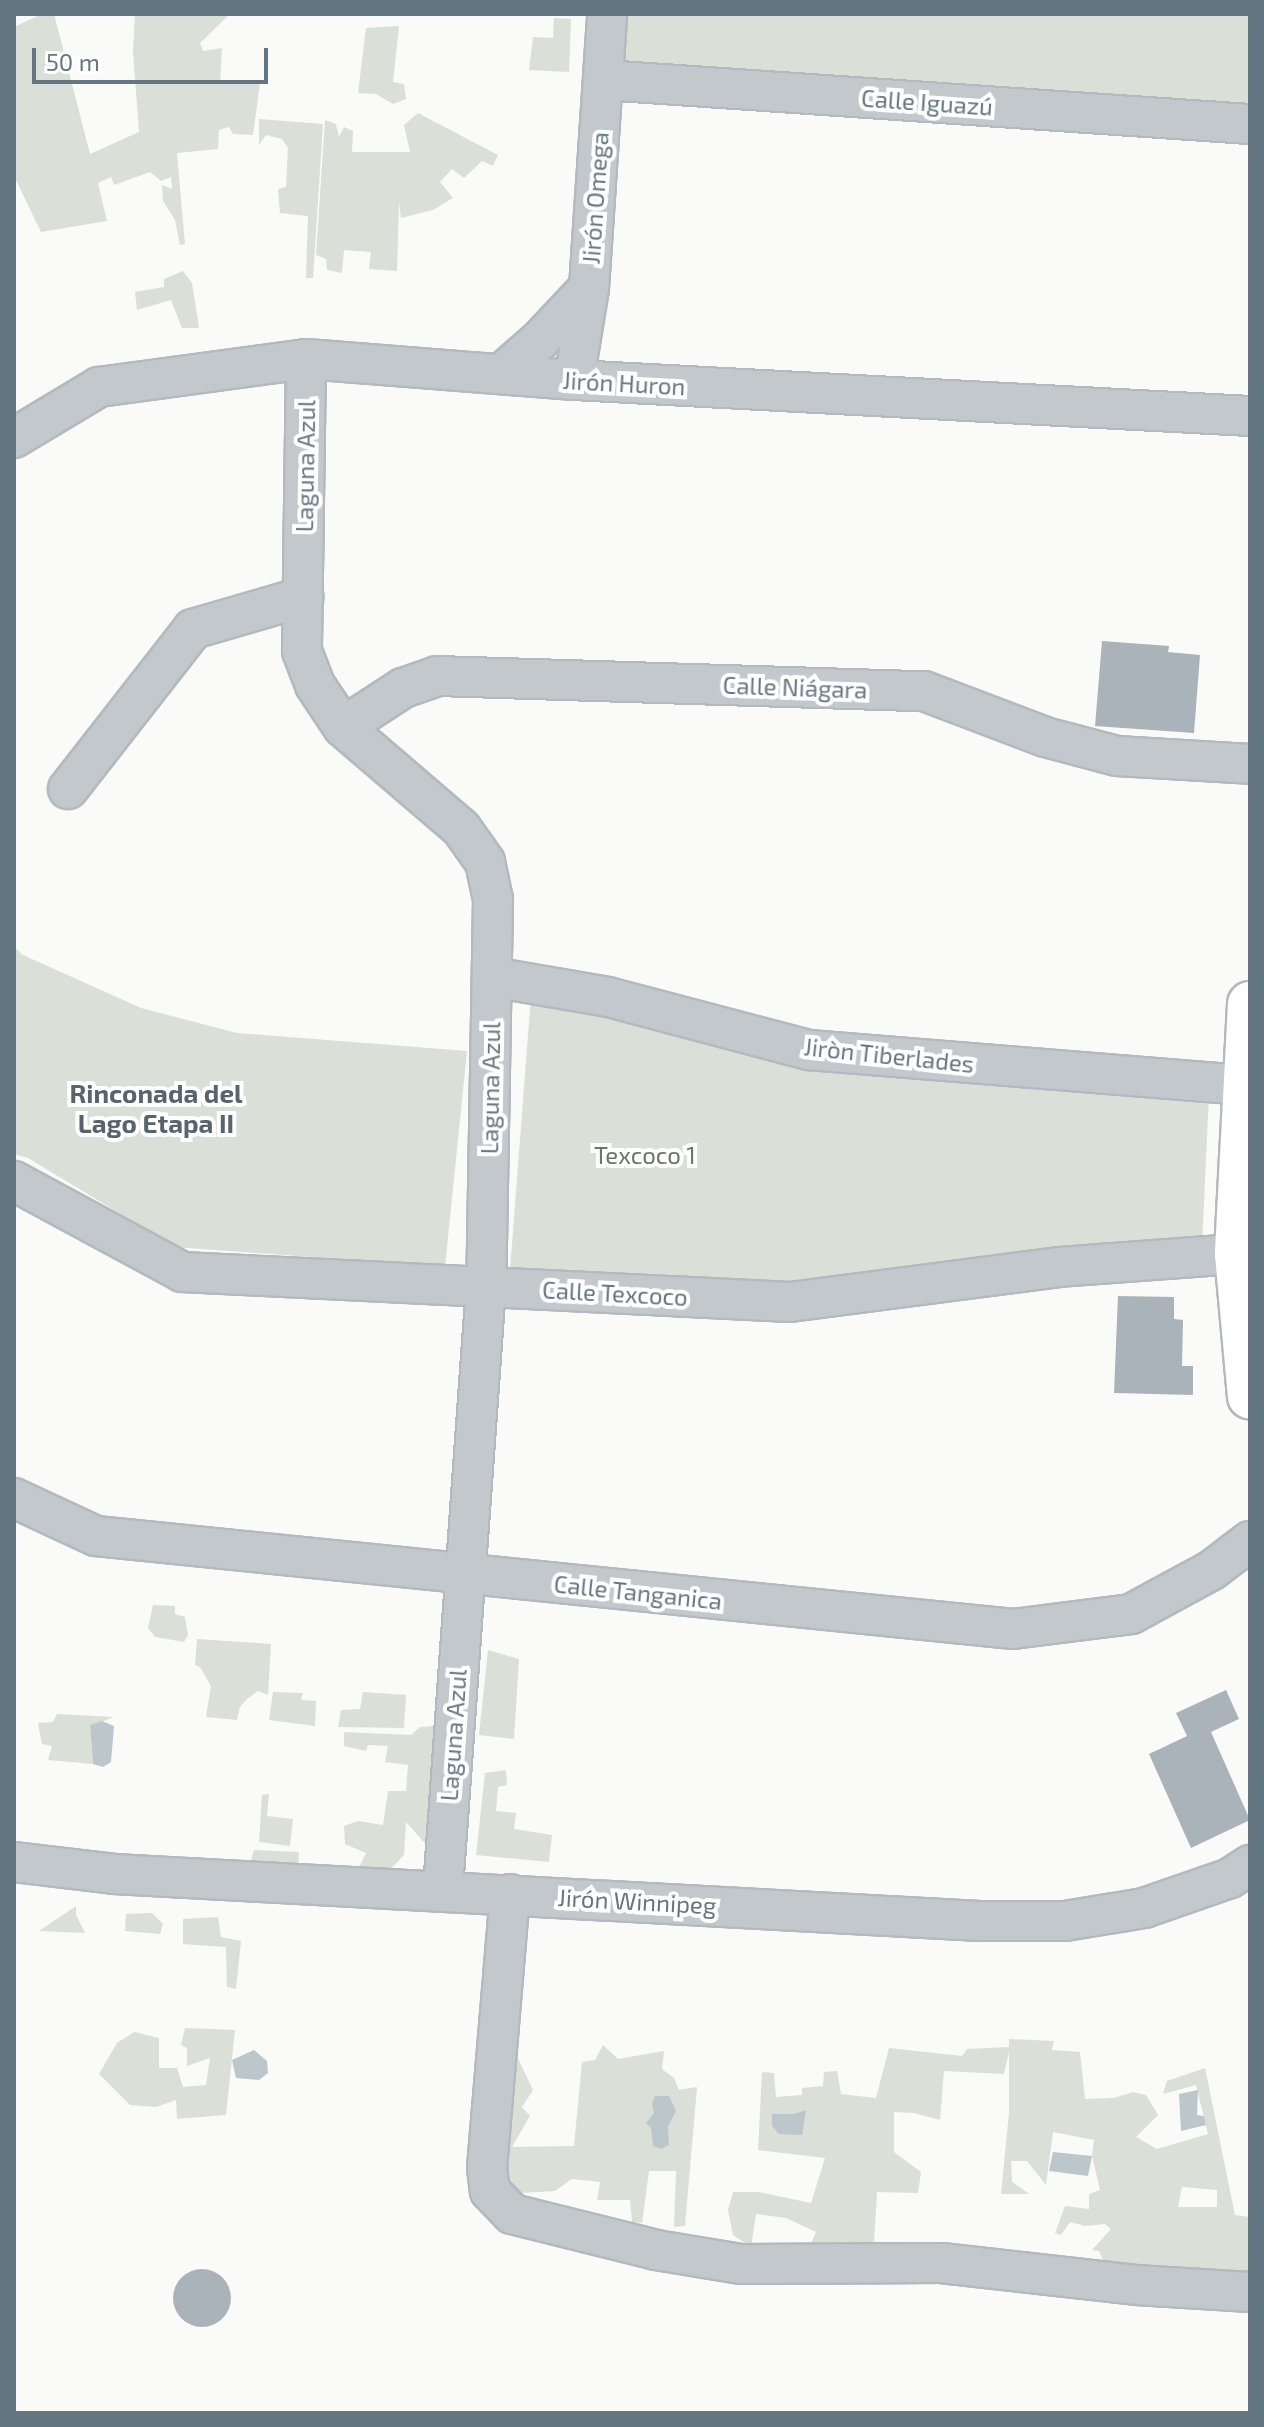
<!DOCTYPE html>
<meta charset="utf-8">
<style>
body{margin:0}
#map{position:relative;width:1264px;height:2427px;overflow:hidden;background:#fafaf8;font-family:"Exo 2",sans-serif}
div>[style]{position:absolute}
.green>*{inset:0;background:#dadfd7}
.water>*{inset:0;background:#bbc7cb}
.building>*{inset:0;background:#aab3b9}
.round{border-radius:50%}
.roads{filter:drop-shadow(2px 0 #b3babf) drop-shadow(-2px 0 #b3babf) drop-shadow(0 2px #b3babf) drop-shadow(0 -2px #b3babf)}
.street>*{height:38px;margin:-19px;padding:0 19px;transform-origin:19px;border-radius:19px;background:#c3c8cc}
.secondary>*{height:44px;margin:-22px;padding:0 22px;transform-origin:22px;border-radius:22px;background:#fff}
span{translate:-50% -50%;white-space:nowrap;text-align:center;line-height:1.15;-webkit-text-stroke:8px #fff;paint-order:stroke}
.street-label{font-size:24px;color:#657683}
.park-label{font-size:24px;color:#687a64}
.neighbourhood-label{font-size:26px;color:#57646e;font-weight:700}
.frame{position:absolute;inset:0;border:16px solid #657683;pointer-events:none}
.scale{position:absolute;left:32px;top:48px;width:236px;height:36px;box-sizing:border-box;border:4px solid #657683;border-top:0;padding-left:10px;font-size:24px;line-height:28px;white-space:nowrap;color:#657683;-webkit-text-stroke:6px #fff;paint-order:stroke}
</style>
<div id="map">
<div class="green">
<div style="clip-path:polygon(42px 14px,54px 14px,90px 154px,139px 132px,133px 52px,135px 14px,230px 14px,200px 43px,203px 51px,222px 48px,220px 84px,260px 83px,253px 135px,233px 134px,229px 127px,219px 130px,218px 149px,177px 153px,185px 244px,180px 245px,175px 220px,163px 201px,162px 185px,172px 189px,171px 177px,161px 181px,150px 172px,114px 185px,111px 177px,98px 183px,107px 221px,41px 232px,14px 176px,14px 27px)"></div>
<div style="clip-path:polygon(627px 14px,1250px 14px,1250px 107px,623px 64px)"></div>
<div style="clip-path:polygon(554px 18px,571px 19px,569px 72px,529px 70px,533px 37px,553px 38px)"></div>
<div style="clip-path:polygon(399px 26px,393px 82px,404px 84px,406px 99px,393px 104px,376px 94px,358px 93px,366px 28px)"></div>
<div style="clip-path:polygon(418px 113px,498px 155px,493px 166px,482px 161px,464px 178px,452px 169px,440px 182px,453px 198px,433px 210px,401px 218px,399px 202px,397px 271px,369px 269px,371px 252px,344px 250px,342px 273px,327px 270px,326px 259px,316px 255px,325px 120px,336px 124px,339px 137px,344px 127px,353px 131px,352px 152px,410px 152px,404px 125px)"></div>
<div style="clip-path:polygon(259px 119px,323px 124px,313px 278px,306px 278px,308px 216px,280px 213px,278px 189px,286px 187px,288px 148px,282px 139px,266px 135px,259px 145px)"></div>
<div style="clip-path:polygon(183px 271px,192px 283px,199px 328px,182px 328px,171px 300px,137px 310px,135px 292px,164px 287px,164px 279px)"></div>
<div style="clip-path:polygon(14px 947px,23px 955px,141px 1008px,237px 1033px,467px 1051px,445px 1267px,175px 1247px,28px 1158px,14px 1154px)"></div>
<div style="clip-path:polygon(531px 996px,1209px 1094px,1202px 1245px,775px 1289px,510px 1270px)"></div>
<div style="clip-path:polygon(153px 1605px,175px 1606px,175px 1614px,185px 1617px,188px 1635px,184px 1642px,155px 1637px,148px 1628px)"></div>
<div style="clip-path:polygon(197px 1639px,271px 1644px,268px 1695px,258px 1691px,247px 1699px,240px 1707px,237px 1720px,206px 1717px,211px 1686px,200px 1667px,195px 1665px)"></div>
<div style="clip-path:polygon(488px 1650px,519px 1659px,514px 1739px,479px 1735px)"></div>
<div style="clip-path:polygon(273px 1692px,303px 1693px,301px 1700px,316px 1701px,315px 1726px,269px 1720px)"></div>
<div style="clip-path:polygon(363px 1692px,406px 1695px,404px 1728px,338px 1727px,341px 1710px,360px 1709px)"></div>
<div style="clip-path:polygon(57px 1714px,114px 1717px,90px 1726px,93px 1764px,48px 1760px,52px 1746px,42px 1744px,38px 1723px,53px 1722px)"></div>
<div style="clip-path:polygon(433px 1726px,435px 1780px,429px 1848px,406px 1822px,404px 1855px,385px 1875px,356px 1874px,366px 1853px,345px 1844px,344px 1826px,358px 1821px,383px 1825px,388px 1791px,406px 1791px,408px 1765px,385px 1762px,388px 1746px,368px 1745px,366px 1751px,344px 1746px,344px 1732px,411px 1735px,420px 1727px)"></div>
<div style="clip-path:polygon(506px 1770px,507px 1785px,498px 1787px,496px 1811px,516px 1813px,514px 1829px,552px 1835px,549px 1862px,476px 1855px,485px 1773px)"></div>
<div style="clip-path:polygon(269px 1794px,267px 1816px,293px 1819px,290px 1846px,259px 1842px,262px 1795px)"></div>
<div style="clip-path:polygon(254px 1850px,299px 1852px,298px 1871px,249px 1867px)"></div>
<div style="clip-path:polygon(76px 1906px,76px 1915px,85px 1933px,39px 1931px)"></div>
<div style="clip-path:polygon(152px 1913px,163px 1924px,160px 1934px,125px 1931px,126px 1914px)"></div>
<div style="clip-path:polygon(218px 1917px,221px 1937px,241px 1941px,236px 1989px,227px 1987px,226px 1947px,183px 1944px,183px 1919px)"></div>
<div style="clip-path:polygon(185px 2028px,235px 2030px,226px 2115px,177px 2119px,176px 2100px,156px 2107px,130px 2105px,99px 2074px,117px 2043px,134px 2032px,159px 2038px,159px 2068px,177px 2068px,183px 2087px,206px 2085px,210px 2058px,187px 2066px,187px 2048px,181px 2045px)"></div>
<div style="clip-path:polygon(evenodd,1009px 2039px,1054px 2041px,1052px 2050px,1080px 2052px,1085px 2099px,1114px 2098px,1133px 2092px,1146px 2095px,1158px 2115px,1136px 2137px,1157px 2149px,1208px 2134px,1196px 2085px,1163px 2094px,1167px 2081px,1205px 2068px,1235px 2215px,1250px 2217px,1250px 2279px,1105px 2265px,1099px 2251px,1092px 2250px,1111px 2229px,1105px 2224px,1085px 2226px,1070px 2222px,1061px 2235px,1055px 2233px,1065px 2206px,1089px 2209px,1089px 2194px,1100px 2190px,1092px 2156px,1094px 2140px,1053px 2132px,1046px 2185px,1027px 2161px,1011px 2161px,1012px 2182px,1029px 2194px,1001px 2194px,1009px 2113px,1009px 2052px,1004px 2074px,944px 2071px,940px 2120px,914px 2113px,894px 2112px,894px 2152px,921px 2172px,918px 2193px,877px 2192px,874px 2242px,809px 2248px,816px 2232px,786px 2218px,756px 2214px,751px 2247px,733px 2235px,728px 2210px,733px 2192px,758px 2192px,811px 2203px,825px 2158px,758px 2150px,762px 2072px,774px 2073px,776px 2097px,802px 2095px,802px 2088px,823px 2086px,824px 2072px,837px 2071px,841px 2094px,876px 2098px,889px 2048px,962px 2056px,967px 2049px,1009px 2047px,1009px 2039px,1182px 2187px,1217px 2190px,1217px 2207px,1178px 2207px,1182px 2187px)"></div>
<div style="clip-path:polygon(511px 2044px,533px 2090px,522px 2107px,530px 2116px,512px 2147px,574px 2146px,582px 2062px,595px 2060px,603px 2045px,618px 2059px,664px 2051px,662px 2069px,674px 2078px,679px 2090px,697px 2087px,685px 2226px,674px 2227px,676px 2171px,649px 2171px,642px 2223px,632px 2222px,630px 2200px,597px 2200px,600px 2182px,572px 2179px,555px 2191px,521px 2193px,518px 2204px,507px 2195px,496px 2148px)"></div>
</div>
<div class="water">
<div style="clip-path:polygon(102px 1721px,114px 1726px,111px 1762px,103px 1767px,93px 1764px,90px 1725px)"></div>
<div style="clip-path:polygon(254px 2050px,267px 2061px,268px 2073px,259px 2080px,236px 2078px,232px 2060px)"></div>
<div style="clip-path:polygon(1198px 2090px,1197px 2115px,1204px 2116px,1206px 2125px,1181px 2131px,1179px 2094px)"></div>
<div style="clip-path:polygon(655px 2096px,669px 2096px,676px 2111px,668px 2127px,669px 2145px,661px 2149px,653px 2146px,651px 2128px,646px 2123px,654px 2113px,652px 2104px)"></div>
<div style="clip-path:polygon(806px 2110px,802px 2135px,779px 2134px,772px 2126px,772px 2114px,794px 2114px)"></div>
<div style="clip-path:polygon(1053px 2152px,1092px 2156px,1088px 2176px,1049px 2171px)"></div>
</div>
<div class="building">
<div style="clip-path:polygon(1102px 641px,1169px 646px,1168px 652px,1200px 655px,1194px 733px,1095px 726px)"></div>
<div style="clip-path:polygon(1118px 1296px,1174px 1297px,1174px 1319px,1183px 1320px,1182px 1366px,1193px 1366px,1193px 1395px,1114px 1393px)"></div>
<div style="clip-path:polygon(1226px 1690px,1239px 1719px,1211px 1732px,1250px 1820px,1191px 1848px,1149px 1754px,1187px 1736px,1176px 1713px)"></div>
<div class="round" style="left:173px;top:2269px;width:58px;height:58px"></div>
</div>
<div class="roads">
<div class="street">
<div style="left:604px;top:80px;width:647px;rotate:3.9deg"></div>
<div style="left:306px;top:359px;width:292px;rotate:90.8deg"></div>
<div style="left:302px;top:651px;width:36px;rotate:69deg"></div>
<div style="left:315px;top:685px;width:50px;rotate:56.3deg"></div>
<div style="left:343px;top:727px;width:155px;rotate:40.6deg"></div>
<div style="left:461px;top:828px;width:42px;rotate:54.8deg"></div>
<div style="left:485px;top:862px;width:39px;rotate:78deg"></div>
<div style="left:493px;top:900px;width:387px;rotate:91deg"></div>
<div style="left:486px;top:1287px;width:604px;rotate:94.09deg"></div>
<div style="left:501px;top:374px;width:50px;rotate:-41deg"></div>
<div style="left:539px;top:341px;width:73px;rotate:-46.7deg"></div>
<div style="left:574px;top:380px;width:93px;rotate:-80.7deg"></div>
<div style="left:589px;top:288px;width:275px;rotate:-86.2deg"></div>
<div style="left:14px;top:438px;width:99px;rotate:-31deg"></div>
<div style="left:99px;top:387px;width:209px;rotate:-7.7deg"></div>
<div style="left:306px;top:359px;width:269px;rotate:4.5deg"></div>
<div style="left:574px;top:380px;width:677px;rotate:3.05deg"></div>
<div style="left:343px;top:727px;width:72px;rotate:-33deg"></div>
<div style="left:403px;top:688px;width:36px;rotate:-19deg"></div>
<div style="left:437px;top:676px;width:487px;rotate:1.8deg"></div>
<div style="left:924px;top:691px;width:129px;rotate:20.8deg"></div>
<div style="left:1045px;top:737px;width:74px;rotate:14.8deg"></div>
<div style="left:1117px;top:756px;width:133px;rotate:3.4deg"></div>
<div style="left:68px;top:789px;width:203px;rotate:-52deg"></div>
<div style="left:193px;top:629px;width:115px;rotate:-16.2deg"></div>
<div style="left:492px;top:977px;width:118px;rotate:9.8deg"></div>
<div style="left:608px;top:997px;width:208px;rotate:14.8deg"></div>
<div style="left:809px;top:1050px;width:437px;rotate:4.6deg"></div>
<div style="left:14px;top:1181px;width:191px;rotate:28.4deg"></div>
<div style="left:182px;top:1272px;width:609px;rotate:2.82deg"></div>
<div style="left:790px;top:1302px;width:271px;rotate:-7.4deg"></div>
<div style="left:1059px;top:1267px;width:178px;rotate:-4.2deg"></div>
<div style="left:14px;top:1498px;width:90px;rotate:24.9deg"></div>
<div style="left:96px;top:1536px;width:922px;rotate:5.79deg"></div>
<div style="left:1013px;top:1629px;width:119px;rotate:-7.2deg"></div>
<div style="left:1131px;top:1614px;width:92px;rotate:-28.5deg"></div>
<div style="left:1212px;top:1570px;width:48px;rotate:-37.3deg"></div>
<div style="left:14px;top:1862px;width:101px;rotate:6.8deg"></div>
<div style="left:114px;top:1874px;width:867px;rotate:3.11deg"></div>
<div style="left:980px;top:1921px;width:85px"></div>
<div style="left:1065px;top:1921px;width:80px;rotate:-9.3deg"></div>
<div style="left:1144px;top:1908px;width:91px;rotate:-19.2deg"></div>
<div style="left:1230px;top:1878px;width:24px;rotate:-33deg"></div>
<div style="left:510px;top:1894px;width:275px;rotate:94.8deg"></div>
<div style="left:487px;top:2168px;width:23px;rotate:83deg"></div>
<div style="left:490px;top:2191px;width:32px;rotate:46deg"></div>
<div style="left:512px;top:2214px;width:148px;rotate:14deg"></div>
<div style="left:656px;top:2250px;width:86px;rotate:9.4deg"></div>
<div style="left:741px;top:2264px;width:200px;rotate:-0.3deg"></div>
<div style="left:941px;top:2263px;width:196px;rotate:6.4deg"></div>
<div style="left:1136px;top:2285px;width:114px;rotate:3.5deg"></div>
</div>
<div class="secondary">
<div style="left:1250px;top:1004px;width:250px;rotate:93deg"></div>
<div style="left:1237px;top:1254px;width:143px;rotate:84.8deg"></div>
</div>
</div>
<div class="street-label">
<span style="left:927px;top:102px;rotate:4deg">Calle Iguazú</span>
<span style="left:595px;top:198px;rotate:-86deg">Jirón Omega</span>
<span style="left:624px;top:383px;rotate:3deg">Jirón Huron</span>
<span style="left:305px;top:466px;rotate:-89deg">Laguna Azul</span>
<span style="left:795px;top:687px;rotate:2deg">Calle Niágara</span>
<span style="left:889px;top:1055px;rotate:6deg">Jiròn Tiberlades</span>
<span style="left:490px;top:1088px;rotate:-89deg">Laguna Azul</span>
<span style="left:615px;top:1293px;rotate:3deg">Calle Texcoco</span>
<span style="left:638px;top:1592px;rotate:6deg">Calle Tanganica</span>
<span style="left:453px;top:1735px;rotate:-86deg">Laguna Azul</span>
<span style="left:637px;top:1901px;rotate:3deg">Jirón Winnipeg</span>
</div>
<div class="park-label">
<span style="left:645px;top:1155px">Texcoco 1</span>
</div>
<div class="neighbourhood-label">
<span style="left:156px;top:1108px">Rinconada del<br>Lago Etapa II</span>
</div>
<div class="frame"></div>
<div class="scale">50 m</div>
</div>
